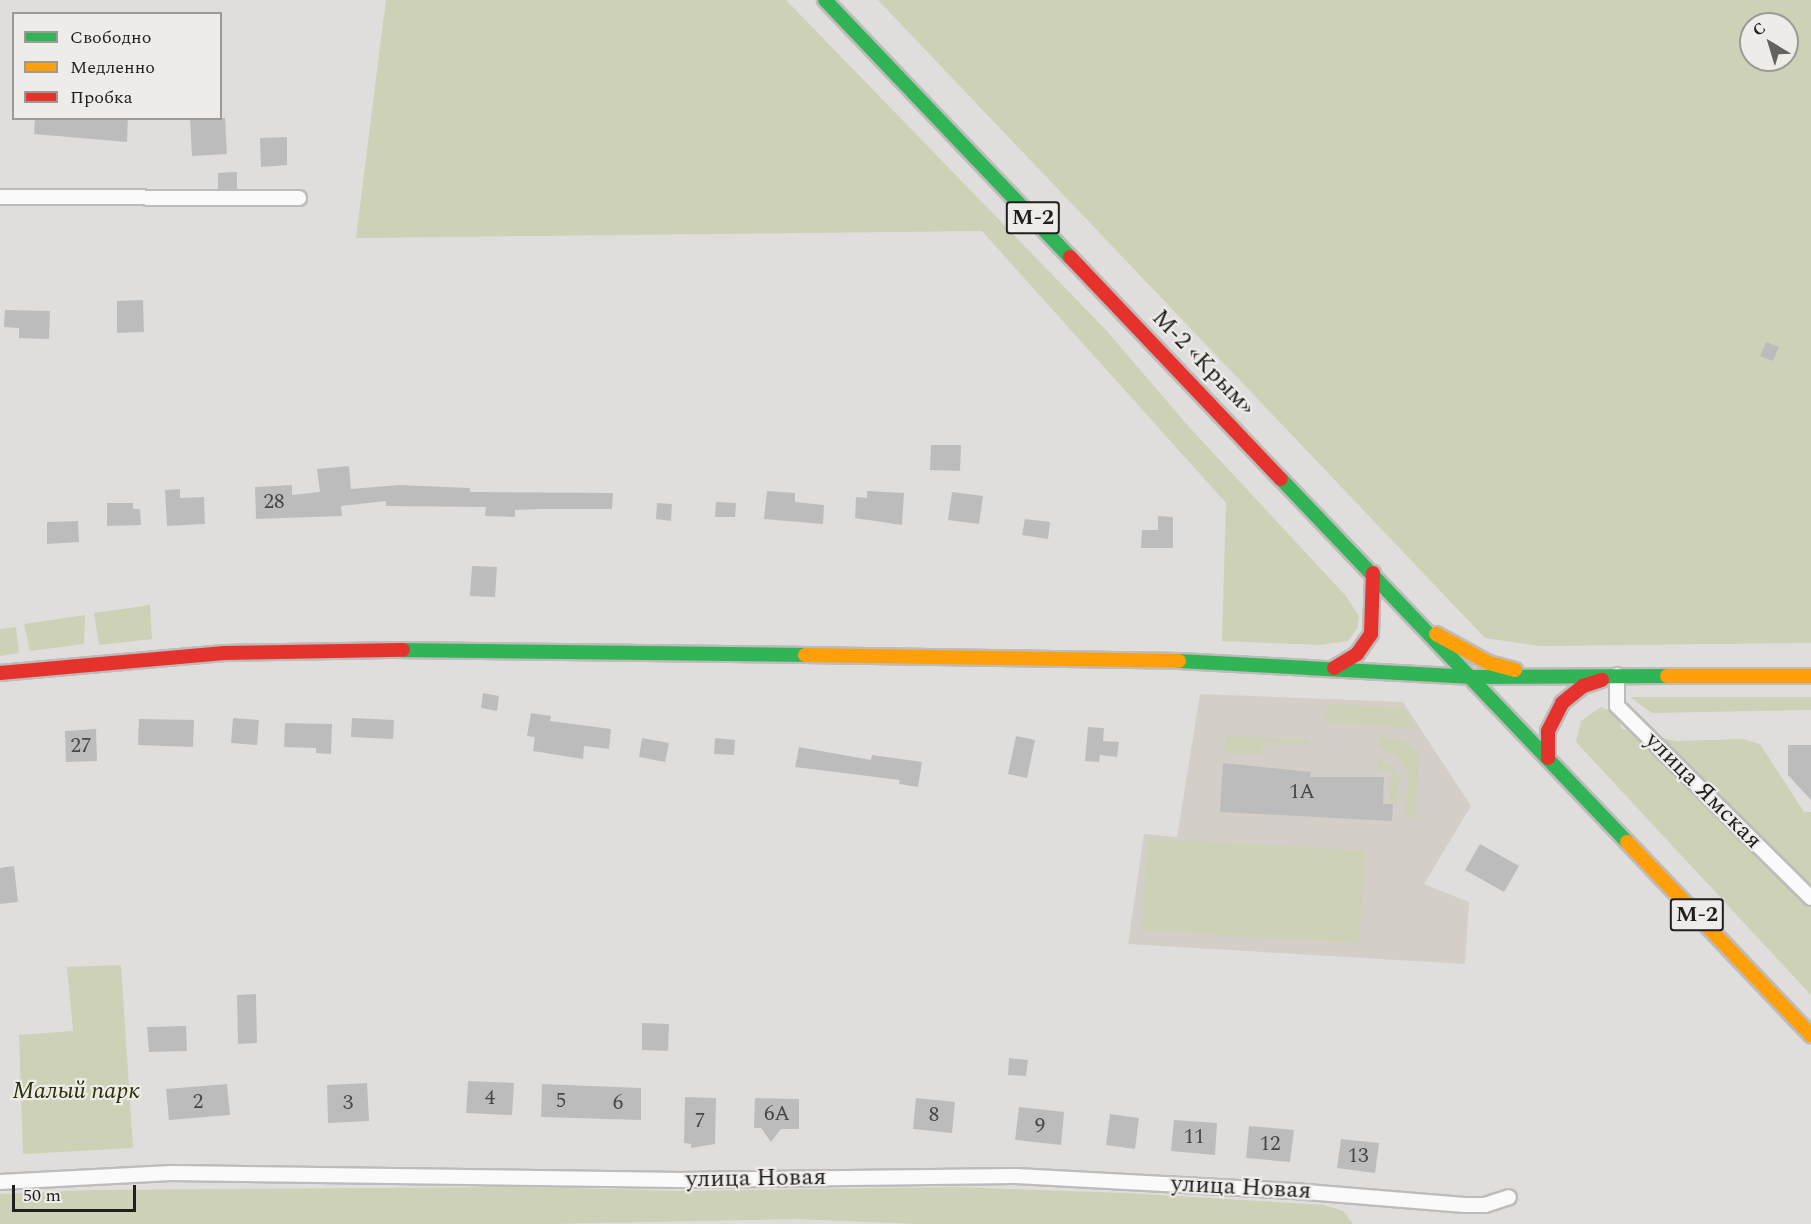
<!DOCTYPE html>
<meta charset="utf-8">
<style>
body{margin:0}
#map{position:relative;width:1811px;height:1224px;overflow:hidden;background:#e0dedc;font-family:Spectral,serif}
div>[style]{position:absolute}
.built>*{inset:0;background:#d3cfc8}
.green>*{inset:0;background:#cdd1b6}
.building>*{inset:0;background:#bdbcbd}
.roads{filter:drop-shadow(2px 0 #bdbcba) drop-shadow(-2px 0 #bdbcba) drop-shadow(0 2px #bdbcba) drop-shadow(0 -2px #bdbcba)}
.street>*{height:14px;margin:-7px;padding:0 7px;transform-origin:7px;border-radius:7px;background:#fafafa}
.fast>*{height:14px;margin:-7px;padding:0 7px;transform-origin:7px;border-radius:7px;background:#30b455}
.slow>*{height:14px;margin:-7px;padding:0 7px;transform-origin:7px;border-radius:7px;background:#ff9f0a}
.jam>*{height:14px;margin:-7px;padding:0 7px;transform-origin:7px;border-radius:7px;background:#e5322d}
span{translate:-50% -50%;white-space:nowrap;text-align:center;line-height:1.15;-webkit-text-stroke:4.5px #eeece8;paint-order:stroke}
.number-label{font-size:21px;color:#474646}
.number-label span{-webkit-text-stroke-width:0}
.shield-label span{padding:2px 4px;background:#eeece8;border:2px solid;border-radius:4px;-webkit-text-stroke-width:0}
.shield-label{font-size:22px;color:#201f1e;font-weight:700}
.street-label{font-size:24px;color:#201f1e}
.park-label{font-size:24px;color:#2b3107;font-style:italic}
.legend{position:absolute;left:12px;top:12px;width:210px;height:108px;box-sizing:border-box;background:#eeece8;border:2px solid #9c9a97;margin:0;padding:8px 10px;list-style:none;font-size:18px;color:#201f1e}
.legend li{display:flex;align-items:center;gap:12px;height:30px}
.legend b{width:30px;border:2px solid #9c9a97}
.north{position:absolute;left:1739px;top:12px;width:60px;height:60px;box-sizing:border-box;background:#eeece8;border:2px solid #9c9a97;border-radius:50%;rotate:322deg;font-size:16px;font-weight:700;line-height:24px;text-align:center;color:#201f1e}
.north::after{content:'';display:block;margin:auto;width:21px;height:27px;background:#636260;clip-path:polygon(50% 0,100% 100%,50% 72%,0 100%)}
.scale{position:absolute;left:12px;top:1185px;width:124px;height:27px;box-sizing:border-box;border:3px solid #201f1e;border-top:0;padding-left:8px;font-size:18px;line-height:21px;white-space:nowrap;color:#201f1e;-webkit-text-stroke:4px #eeece8;paint-order:stroke}
</style>
<div id="map">
<div class="built">
<div style="clip-path:polygon(1200px 694px,1403px 702px,1471px 806px,1424px 884px,1469px 902px,1465px 964px,1128px 944px,1144px 834px,1177px 837px)"></div>
</div>
<div class="green">
<div style="clip-path:polygon(386px 0,786px 0,1106px 330px,1190px 428px,1346px 596px,1359px 616px,1357px 629px,1348px 641px,1320px 645px,1222px 641px,1226px 503px,982px 231px,356px 238px)"></div>
<div style="clip-path:polygon(evenodd,878px 0,1811px 0,1811px 643px,1540px 646px,1485px 638px,878px 0,1751px 24px,1787px 24px,1787px 60px,1751px 60px,1751px 24px)"></div>
<div style="clip-path:polygon(150px 605px,152px 639px,99px 645px,94px 613px)"></div>
<div style="clip-path:polygon(85px 615px,84px 644px,30px 651px,24px 624px)"></div>
<div style="clip-path:polygon(16px 627px,19px 653px,0 656px,0 629px)"></div>
<div style="clip-path:polygon(1630px 697px,1811px 697px,1811px 710px,1652px 713px)"></div>
<div style="clip-path:polygon(1327px 704px,1403px 708px,1416px 728px,1326px 723px)"></div>
<div style="clip-path:polygon(1601px 707px,1616px 713px,1622px 729px,1676px 741px,1743px 739px,1760px 744px,1804px 812px,1811px 812px,1811px 995px,1576px 742px,1581px 721px)"></div>
<div style="clip-path:polygon(1226px 736px,1309px 740px,1309px 744px,1263px 743px,1262px 755px,1225px 753px)"></div>
<div style="clip-path:polygon(1380px 737px,1403px 739px,1419px 754px,1415px 821px,1406px 813px,1408px 771px,1397px 756px,1378px 747px)"></div>
<div style="clip-path:polygon(1378px 759px,1390px 764px,1399px 775px,1397px 802px,1390px 801px,1391px 772px,1377px 770px)"></div>
<div style="clip-path:polygon(1148px 838px,1365px 851px,1359px 943px,1142px 930px)"></div>
<div style="clip-path:polygon(121px 965px,133px 1148px,23px 1154px,19px 1035px,73px 1031px,67px 967px)"></div>
<div style="clip-path:polygon(527px 1187px,685px 1191px,955px 1187px,1126px 1193px,1324px 1205px,1343px 1211px,1353px 1224px,919px 1224px,795px 1219px,548px 1224px,0 1224px,0 1194px,89px 1190px)"></div>
</div>
<div class="building">
<div style="clip-path:polygon(35px 118px,128px 118px,127px 142px,34px 134px)"></div>
<div style="clip-path:polygon(190px 118px,225px 118px,227px 154px,192px 156px)"></div>
<div style="clip-path:polygon(287px 137px,287px 165px,261px 167px,260px 138px)"></div>
<div style="clip-path:polygon(237px 172px,237px 189px,218px 189px,218px 173px)"></div>
<div style="clip-path:polygon(143px 300px,144px 332px,117px 333px,117px 301px)"></div>
<div style="clip-path:polygon(5px 310px,50px 311px,49px 339px,19px 338px,19px 328px,4px 327px)"></div>
<div style="clip-path:polygon(1766px 342px,1779px 347px,1773px 361px,1760px 356px)"></div>
<div style="clip-path:polygon(931px 445px,961px 445px,960px 471px,930px 470px)"></div>
<div style="clip-path:polygon(349px 466px,351px 489px,399px 485px,470px 488px,470px 492px,613px 493px,612px 509px,541px 509px,515px 510px,515px 517px,485px 516px,486px 507px,386px 506px,386px 501px,341px 506px,342px 516px,256px 519px,255px 487px,292px 485px,292px 495px,320px 492px,317px 469px)"></div>
<div style="clip-path:polygon(180px 489px,180px 498px,204px 497px,205px 524px,167px 526px,165px 490px)"></div>
<div style="clip-path:polygon(767px 491px,795px 493px,795px 502px,824px 505px,823px 524px,764px 519px)"></div>
<div style="clip-path:polygon(867px 491px,904px 493px,902px 525px,855px 518px,856px 497px,867px 498px)"></div>
<div style="clip-path:polygon(952px 492px,983px 496px,979px 524px,948px 520px)"></div>
<div style="clip-path:polygon(716px 502px,736px 503px,735px 517px,715px 517px)"></div>
<div style="clip-path:polygon(107px 503px,133px 503px,133px 509px,140px 509px,141px 525px,107px 526px)"></div>
<div style="clip-path:polygon(657px 503px,672px 504px,671px 521px,656px 519px)"></div>
<div style="clip-path:polygon(1158px 516px,1173px 517px,1173px 548px,1141px 548px,1142px 530px,1158px 530px)"></div>
<div style="clip-path:polygon(1025px 519px,1050px 522px,1048px 539px,1022px 535px)"></div>
<div style="clip-path:polygon(78px 521px,79px 542px,47px 544px,47px 522px)"></div>
<div style="clip-path:polygon(472px 566px,497px 567px,495px 597px,470px 596px)"></div>
<div style="clip-path:polygon(483px 693px,499px 696px,497px 711px,481px 708px)"></div>
<div style="clip-path:polygon(531px 713px,551px 716px,550px 721px,611px 729px,609px 749px,584px 746px,583px 759px,533px 751px,535px 737px,527px 736px)"></div>
<div style="clip-path:polygon(233px 718px,259px 720px,257px 745px,231px 743px)"></div>
<div style="clip-path:polygon(352px 718px,394px 720px,393px 739px,351px 737px)"></div>
<div style="clip-path:polygon(139px 719px,194px 720px,193px 747px,138px 745px)"></div>
<div style="clip-path:polygon(285px 723px,332px 724px,331px 754px,316px 753px,316px 748px,284px 747px)"></div>
<div style="clip-path:polygon(1088px 727px,1104px 728px,1103px 741px,1119px 742px,1117px 757px,1100px 755px,1099px 762px,1085px 761px)"></div>
<div style="clip-path:polygon(96px 729px,97px 761px,66px 762px,65px 731px)"></div>
<div style="clip-path:polygon(1016px 736px,1035px 740px,1027px 778px,1008px 774px)"></div>
<div style="clip-path:polygon(642px 738px,669px 743px,665px 762px,639px 757px)"></div>
<div style="clip-path:polygon(715px 738px,735px 740px,734px 755px,714px 754px)"></div>
<div style="clip-path:polygon(1788px 745px,1811px 745px,1811px 800px,1788px 775px)"></div>
<div style="clip-path:polygon(799px 747px,871px 760px,872px 755px,922px 762px,918px 787px,899px 784px,900px 780px,795px 767px)"></div>
<div style="clip-path:polygon(1223px 763px,1311px 772px,1310px 777px,1384px 777px,1383px 804px,1393px 804px,1392px 821px,1220px 812px)"></div>
<div style="clip-path:polygon(1480px 844px,1519px 866px,1504px 892px,1465px 870px)"></div>
<div style="clip-path:polygon(14px 866px,18px 902px,0 904px,0 868px)"></div>
<div style="clip-path:polygon(256px 994px,257px 1043px,238px 1044px,237px 995px)"></div>
<div style="clip-path:polygon(642px 1023px,669px 1024px,668px 1051px,642px 1050px)"></div>
<div style="clip-path:polygon(186px 1026px,187px 1051px,149px 1052px,147px 1027px)"></div>
<div style="clip-path:polygon(1009px 1058px,1028px 1060px,1026px 1076px,1008px 1075px)"></div>
<div style="clip-path:polygon(468px 1081px,514px 1083px,512px 1115px,466px 1113px)"></div>
<div style="clip-path:polygon(367px 1083px,369px 1121px,328px 1123px,327px 1085px)"></div>
<div style="clip-path:polygon(227px 1084px,230px 1115px,169px 1120px,166px 1089px)"></div>
<div style="clip-path:polygon(542px 1084px,641px 1088px,641px 1120px,541px 1117px)"></div>
<div style="clip-path:polygon(685px 1097px,716px 1098px,715px 1144px,691px 1148px,691px 1144px,684px 1143px)"></div>
<div style="clip-path:polygon(755px 1098px,799px 1099px,799px 1129px,781px 1129px,771px 1142px,761px 1128px,754px 1128px)"></div>
<div style="clip-path:polygon(916px 1098px,955px 1102px,952px 1133px,913px 1129px)"></div>
<div style="clip-path:polygon(1019px 1107px,1064px 1112px,1061px 1145px,1015px 1140px)"></div>
<div style="clip-path:polygon(1110px 1114px,1139px 1118px,1135px 1149px,1106px 1145px)"></div>
<div style="clip-path:polygon(1174px 1120px,1217px 1123px,1215px 1155px,1171px 1151px)"></div>
<div style="clip-path:polygon(1249px 1126px,1294px 1130px,1290px 1162px,1246px 1158px)"></div>
<div style="clip-path:polygon(1341px 1139px,1379px 1143px,1375px 1173px,1337px 1168px)"></div>
</div>
<div class="roads">
<div class="street">
<div style="left:0;top:197px;width:299px;rotate:0.2deg"></div>
<div style="left:1617px;top:675px;width:31px;rotate:90deg"></div>
<div style="left:1617px;top:706px;width:273px;rotate:44.7deg"></div>
<div style="left:0;top:1182px;width:171px;rotate:-3deg"></div>
<div style="left:171px;top:1173px;width:510px;rotate:0.79deg"></div>
<div style="left:681px;top:1180px;width:335px;rotate:-0.7deg"></div>
<div style="left:1016px;top:1176px;width:278px;rotate:3.1deg"></div>
<div style="left:1294px;top:1191px;width:171px;rotate:4.7deg"></div>
<div style="left:1464px;top:1205px;width:21px"></div>
<div style="left:1485px;top:1205px;width:25px;rotate:-18deg"></div>
</div>
<div class="fast">
<div style="left:825px;top:0;width:355px;rotate:46.4deg"></div>
<div style="left:1281px;top:479px;width:501px;rotate:46.37deg"></div>
<div style="left:403px;top:650px;width:402px;rotate:0.7deg"></div>
<div style="left:1179px;top:661px;width:294px;rotate:3.1deg"></div>
<div style="left:1473px;top:677px;width:194px;rotate:-0.3deg"></div>
</div>
<div class="slow">
<div style="left:1436px;top:634px;width:60px;rotate:28.7deg"></div>
<div style="left:1489px;top:663px;width:27px;rotate:15deg"></div>
<div style="left:805px;top:655px;width:374px;rotate:0.9deg"></div>
<div style="left:1667px;top:676px;width:144px"></div>
<div style="left:1627px;top:842px;width:267px;rotate:46.4deg"></div>
</div>
<div class="jam">
<div style="left:1070px;top:257px;width:306px;rotate:46.5deg"></div>
<div style="left:1334px;top:668px;width:27px;rotate:-31deg"></div>
<div style="left:1357px;top:654px;width:24px;rotate:-55deg"></div>
<div style="left:1371px;top:634px;width:61px;rotate:-88.1deg"></div>
<div style="left:0;top:673px;width:225px;rotate:-5.1deg"></div>
<div style="left:224px;top:653px;width:179px;rotate:-1deg"></div>
<div style="left:1548px;top:758px;width:27px;rotate:-90deg"></div>
<div style="left:1548px;top:731px;width:31px;rotate:-63deg"></div>
<div style="left:1562px;top:703px;width:27px;rotate:-39deg"></div>
<div style="left:1583px;top:686px;width:20px;rotate:-18deg"></div>
</div>
</div>
<div class="number-label">
<span style="left:274px;top:502px">28</span>
<span style="left:81px;top:746px">27</span>
<span style="left:1302px;top:792px">1А</span>
<span style="left:490px;top:1098px">4</span>
<span style="left:561px;top:1101px">5</span>
<span style="left:198px;top:1102px">2</span>
<span style="left:348px;top:1103px">3</span>
<span style="left:618px;top:1103px">6</span>
<span style="left:777px;top:1114px">6А</span>
<span style="left:934px;top:1115px">8</span>
<span style="left:700px;top:1121px">7</span>
<span style="left:1040px;top:1126px">9</span>
<span style="left:1194px;top:1137px">11</span>
<span style="left:1270px;top:1144px">12</span>
<span style="left:1358px;top:1156px">13</span>
</div>
<div class="shield-label">
<span style="left:1033px;top:218px">М-2</span>
<span style="left:1697px;top:915px">М-2</span>
</div>
<div class="street-label">
<span style="left:1203px;top:363px;rotate:46deg">М-2 «Крым»</span>
<span style="left:1703px;top:791px;rotate:45deg">улица Ямская</span>
<span style="left:756px;top:1179px;rotate:-1deg">улица Новая</span>
<span style="left:1241px;top:1188px;rotate:3deg">улица Новая</span>
</div>
<div class="park-label">
<span style="left:76px;top:1092px">Малый парк</span>
</div>
<ul class="legend">
<li><b style="height:8px;background:#30b455"></b>Свободно</li>
<li><b style="height:8px;background:#ff9f0a"></b>Медленно</li>
<li><b style="height:8px;background:#e5322d"></b>Пробка</li>
</ul>
<div class="north">С</div>
<div class="scale">50 m</div>
</div>
